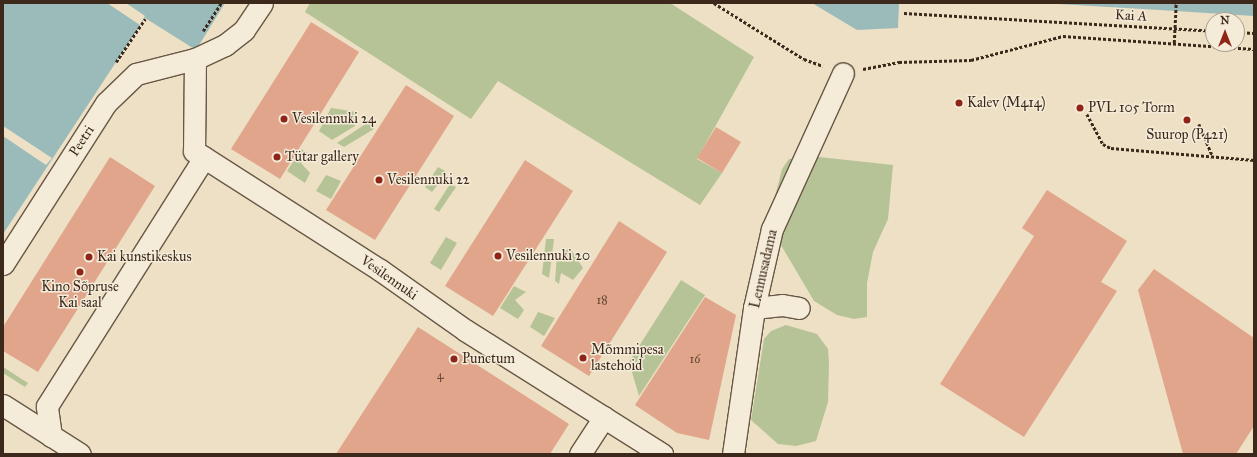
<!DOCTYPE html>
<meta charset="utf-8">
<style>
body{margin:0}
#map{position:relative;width:1257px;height:457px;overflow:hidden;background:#eee0c4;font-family:"IM FELL Great Primer",serif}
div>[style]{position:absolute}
.green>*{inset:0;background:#b6c396}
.water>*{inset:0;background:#9bbbbb}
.pier>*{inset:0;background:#eee0c4}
.ferry>*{height:1px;margin-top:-0.5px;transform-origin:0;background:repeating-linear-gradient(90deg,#544e43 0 5px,transparent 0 9px)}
.building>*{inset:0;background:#e0a58a}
.path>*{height:2.5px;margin-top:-1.25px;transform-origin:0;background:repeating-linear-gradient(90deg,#3c291b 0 3px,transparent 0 5px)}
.roads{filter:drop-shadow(1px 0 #685745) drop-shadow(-1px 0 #685745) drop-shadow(0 1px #685745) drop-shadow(0 -1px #685745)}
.minor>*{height:21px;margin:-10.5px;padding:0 10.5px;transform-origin:10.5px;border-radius:10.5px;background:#f4ebd9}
.dots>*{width:11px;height:11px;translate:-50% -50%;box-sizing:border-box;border:2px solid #f4ebd9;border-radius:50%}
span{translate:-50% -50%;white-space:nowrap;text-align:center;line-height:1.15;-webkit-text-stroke:3px #f4ebd9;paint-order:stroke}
.number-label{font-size:12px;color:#654837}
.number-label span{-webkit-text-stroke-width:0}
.street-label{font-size:14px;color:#3c291b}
.poi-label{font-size:14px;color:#3c291b}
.left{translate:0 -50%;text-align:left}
.frame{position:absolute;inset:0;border:4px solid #3c291b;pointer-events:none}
.north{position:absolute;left:1205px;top:12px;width:40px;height:40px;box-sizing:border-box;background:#f4ebd9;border:1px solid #aa9d8d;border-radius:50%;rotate:0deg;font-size:11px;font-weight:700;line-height:16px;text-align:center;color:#3c291b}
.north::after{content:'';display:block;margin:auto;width:14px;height:18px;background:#8f2418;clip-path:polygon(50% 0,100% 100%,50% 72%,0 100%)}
</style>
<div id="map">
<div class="green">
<div style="clip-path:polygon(310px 3px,670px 3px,754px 57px,697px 159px,722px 173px,700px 205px,498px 81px,471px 119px,305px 12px)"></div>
<div style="clip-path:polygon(331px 108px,357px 112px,355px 126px,332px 140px,319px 131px)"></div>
<div style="clip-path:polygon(370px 121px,374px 129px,344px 147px,337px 143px)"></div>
<div style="clip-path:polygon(301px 149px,312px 155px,301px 163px,310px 173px,305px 183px,287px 171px)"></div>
<div style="clip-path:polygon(819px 157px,893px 165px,888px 219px,873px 252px,867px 283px,867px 317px,854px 319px,837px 315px,814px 301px,778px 240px,770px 216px,782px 169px,789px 159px)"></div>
<div style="clip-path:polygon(438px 167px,447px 172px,432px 192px,425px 187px)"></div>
<div style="clip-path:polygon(326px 175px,341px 181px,331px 199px,316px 191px)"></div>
<div style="clip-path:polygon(450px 184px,456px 187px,439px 212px,434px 209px)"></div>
<div style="clip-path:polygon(446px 237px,457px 243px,441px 270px,430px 263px)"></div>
<div style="clip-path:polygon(546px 239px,554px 239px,549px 278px,542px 274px)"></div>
<div style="clip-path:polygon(570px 248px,583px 268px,573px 280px,561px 273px,559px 284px,555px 281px,557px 256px)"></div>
<div style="clip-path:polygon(681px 280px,705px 295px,639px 396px,629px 362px)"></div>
<div style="clip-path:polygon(514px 286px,526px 292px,515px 300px,524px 310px,518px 319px,500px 308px)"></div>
<div style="clip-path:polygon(538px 312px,555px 318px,544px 336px,530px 327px)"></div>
<div style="clip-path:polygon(786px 325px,817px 334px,828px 349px,829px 364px,828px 402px,816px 441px,796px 446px,778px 444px,751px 420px,764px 339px,771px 331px)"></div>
<div style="clip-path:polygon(3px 367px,28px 383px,25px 387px,3px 373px)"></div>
</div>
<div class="water">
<div style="clip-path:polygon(3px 3px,225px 3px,196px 50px,145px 18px,3px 234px)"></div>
<div style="clip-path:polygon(812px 3px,899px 3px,898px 28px,857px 30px)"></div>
<div style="clip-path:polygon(1041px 3px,1254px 3px,1254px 16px,1176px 11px)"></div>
</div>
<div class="pier">
<div style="clip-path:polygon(107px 3px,126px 3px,145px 16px,140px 25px)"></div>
<div style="clip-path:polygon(3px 126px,52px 158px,46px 165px,3px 136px)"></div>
</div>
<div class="ferry">
<div style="left:1175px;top:3px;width:8px;rotate:83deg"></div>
</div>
<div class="building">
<div style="clip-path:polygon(311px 22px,359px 52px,280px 179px,231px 149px)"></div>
<div style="clip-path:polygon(406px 85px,454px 116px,375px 240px,326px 210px)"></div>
<div style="clip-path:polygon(716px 127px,741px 142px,722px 173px,697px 158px)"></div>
<div style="clip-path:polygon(110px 157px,155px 186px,38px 372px,3px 351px,3px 327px)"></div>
<div style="clip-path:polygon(525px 160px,573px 191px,493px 316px,445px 286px)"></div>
<div style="clip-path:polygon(1047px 190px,1127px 241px,1101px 282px,1117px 291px,1024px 437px,940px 384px,1034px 236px,1022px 228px)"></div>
<div style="clip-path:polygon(619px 221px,667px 252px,589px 376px,541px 346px)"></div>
<div style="clip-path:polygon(1154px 269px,1254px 338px,1254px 426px,1236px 454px,1183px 454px,1138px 290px)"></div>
<div style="clip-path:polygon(705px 297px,736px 315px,709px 440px,677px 433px,635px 405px)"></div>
<div style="clip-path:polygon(418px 327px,569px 424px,550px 454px,336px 454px)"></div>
</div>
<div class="path">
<div style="left:714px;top:3px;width:106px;rotate:31.9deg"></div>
<div style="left:804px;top:59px;width:20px;rotate:20deg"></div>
<div style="left:904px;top:13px;width:310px;rotate:3.3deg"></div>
<div style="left:203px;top:31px;width:33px;rotate:-57deg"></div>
<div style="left:1237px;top:32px;width:17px;rotate:3deg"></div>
<div style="left:1174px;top:43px;width:40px;rotate:-87.1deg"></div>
<div style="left:116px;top:62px;width:52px;rotate:-56deg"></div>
<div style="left:863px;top:69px;width:37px;rotate:-11deg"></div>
<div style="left:899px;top:62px;width:72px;rotate:-1.6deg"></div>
<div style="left:971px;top:60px;width:95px;rotate:-14.6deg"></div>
<div style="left:1063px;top:36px;width:191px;rotate:3.9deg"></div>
<div style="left:1087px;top:114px;width:34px;rotate:62deg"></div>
<div style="left:1103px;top:144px;width:9px;rotate:27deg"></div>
<div style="left:1111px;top:148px;width:144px;rotate:4.8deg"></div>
<div style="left:1199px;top:124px;width:36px;rotate:67deg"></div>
</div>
<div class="roads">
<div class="minor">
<div style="left:195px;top:59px;width:92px;rotate:90.6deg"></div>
<div style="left:194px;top:151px;width:221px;rotate:32.6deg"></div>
<div style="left:380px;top:270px;width:104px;rotate:35.2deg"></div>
<div style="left:465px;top:330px;width:233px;rotate:32.2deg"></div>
<div style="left:3px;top:264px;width:191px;rotate:-57.4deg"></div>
<div style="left:106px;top:103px;width:42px;rotate:-44deg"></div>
<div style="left:136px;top:74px;width:61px;rotate:-14.3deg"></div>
<div style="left:195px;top:59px;width:33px;rotate:-25deg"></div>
<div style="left:225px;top:45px;width:24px;rotate:-38deg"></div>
<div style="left:244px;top:30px;width:32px;rotate:-56deg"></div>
<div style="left:754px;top:308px;width:28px;rotate:-6deg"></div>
<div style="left:782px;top:305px;width:17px;rotate:10deg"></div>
<div style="left:3px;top:405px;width:91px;rotate:32.5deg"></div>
<div style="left:51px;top:436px;width:30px;rotate:-98deg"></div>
<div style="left:47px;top:406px;width:294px;rotate:-57.7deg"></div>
<div style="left:580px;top:454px;width:44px;rotate:-57deg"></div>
<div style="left:733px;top:454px;width:148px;rotate:-81.8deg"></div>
<div style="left:754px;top:308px;width:81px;rotate:-77.2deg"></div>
<div style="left:772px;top:229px;width:171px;rotate:-65.5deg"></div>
</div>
</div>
<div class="dots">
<div style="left:959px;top:103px;background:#8f2418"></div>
<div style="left:1080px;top:108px;background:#8f2418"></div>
<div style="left:284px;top:119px;background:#8f2418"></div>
<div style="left:1187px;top:120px;background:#8f2418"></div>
<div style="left:277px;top:157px;background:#8f2418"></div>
<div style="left:379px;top:180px;background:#8f2418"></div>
<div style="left:498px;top:256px;background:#8f2418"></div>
<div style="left:89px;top:257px;background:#8f2418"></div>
<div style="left:80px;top:272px;background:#8f2418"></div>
<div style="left:583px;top:358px;background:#8f2418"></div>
<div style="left:454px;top:359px;background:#8f2418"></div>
</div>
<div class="number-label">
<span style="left:602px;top:301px">18</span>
<span style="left:695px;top:360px">16</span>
<span style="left:440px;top:376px">4</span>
</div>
<div class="street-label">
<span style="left:1131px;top:16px;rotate:3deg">Kai A</span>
<span style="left:82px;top:141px;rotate:-57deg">Peetri</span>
<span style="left:764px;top:269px;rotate:-77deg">Lennusadama</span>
<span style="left:389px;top:278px;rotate:35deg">Vesilennuki</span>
</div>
<div class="poi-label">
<span class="left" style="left:967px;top:103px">Kalev (M414)</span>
<span class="left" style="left:1088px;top:108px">PVL 105 Torm</span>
<span class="left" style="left:292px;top:119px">Vesilennuki 24</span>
<span style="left:1187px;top:135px">Suurop (P421)</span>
<span class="left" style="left:285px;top:157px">Tütar gallery</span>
<span class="left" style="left:387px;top:180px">Vesilennuki 22</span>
<span class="left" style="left:506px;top:256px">Vesilennuki 20</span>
<span class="left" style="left:97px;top:257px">Kai kunstikeskus</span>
<span style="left:80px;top:295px">Kino Sõpruse<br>Kai saal</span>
<span class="left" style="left:591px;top:358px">Mõmmipesa<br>lastehoid</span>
<span class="left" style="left:462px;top:359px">Punctum</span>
</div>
<div class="frame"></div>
<div class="north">N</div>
</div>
